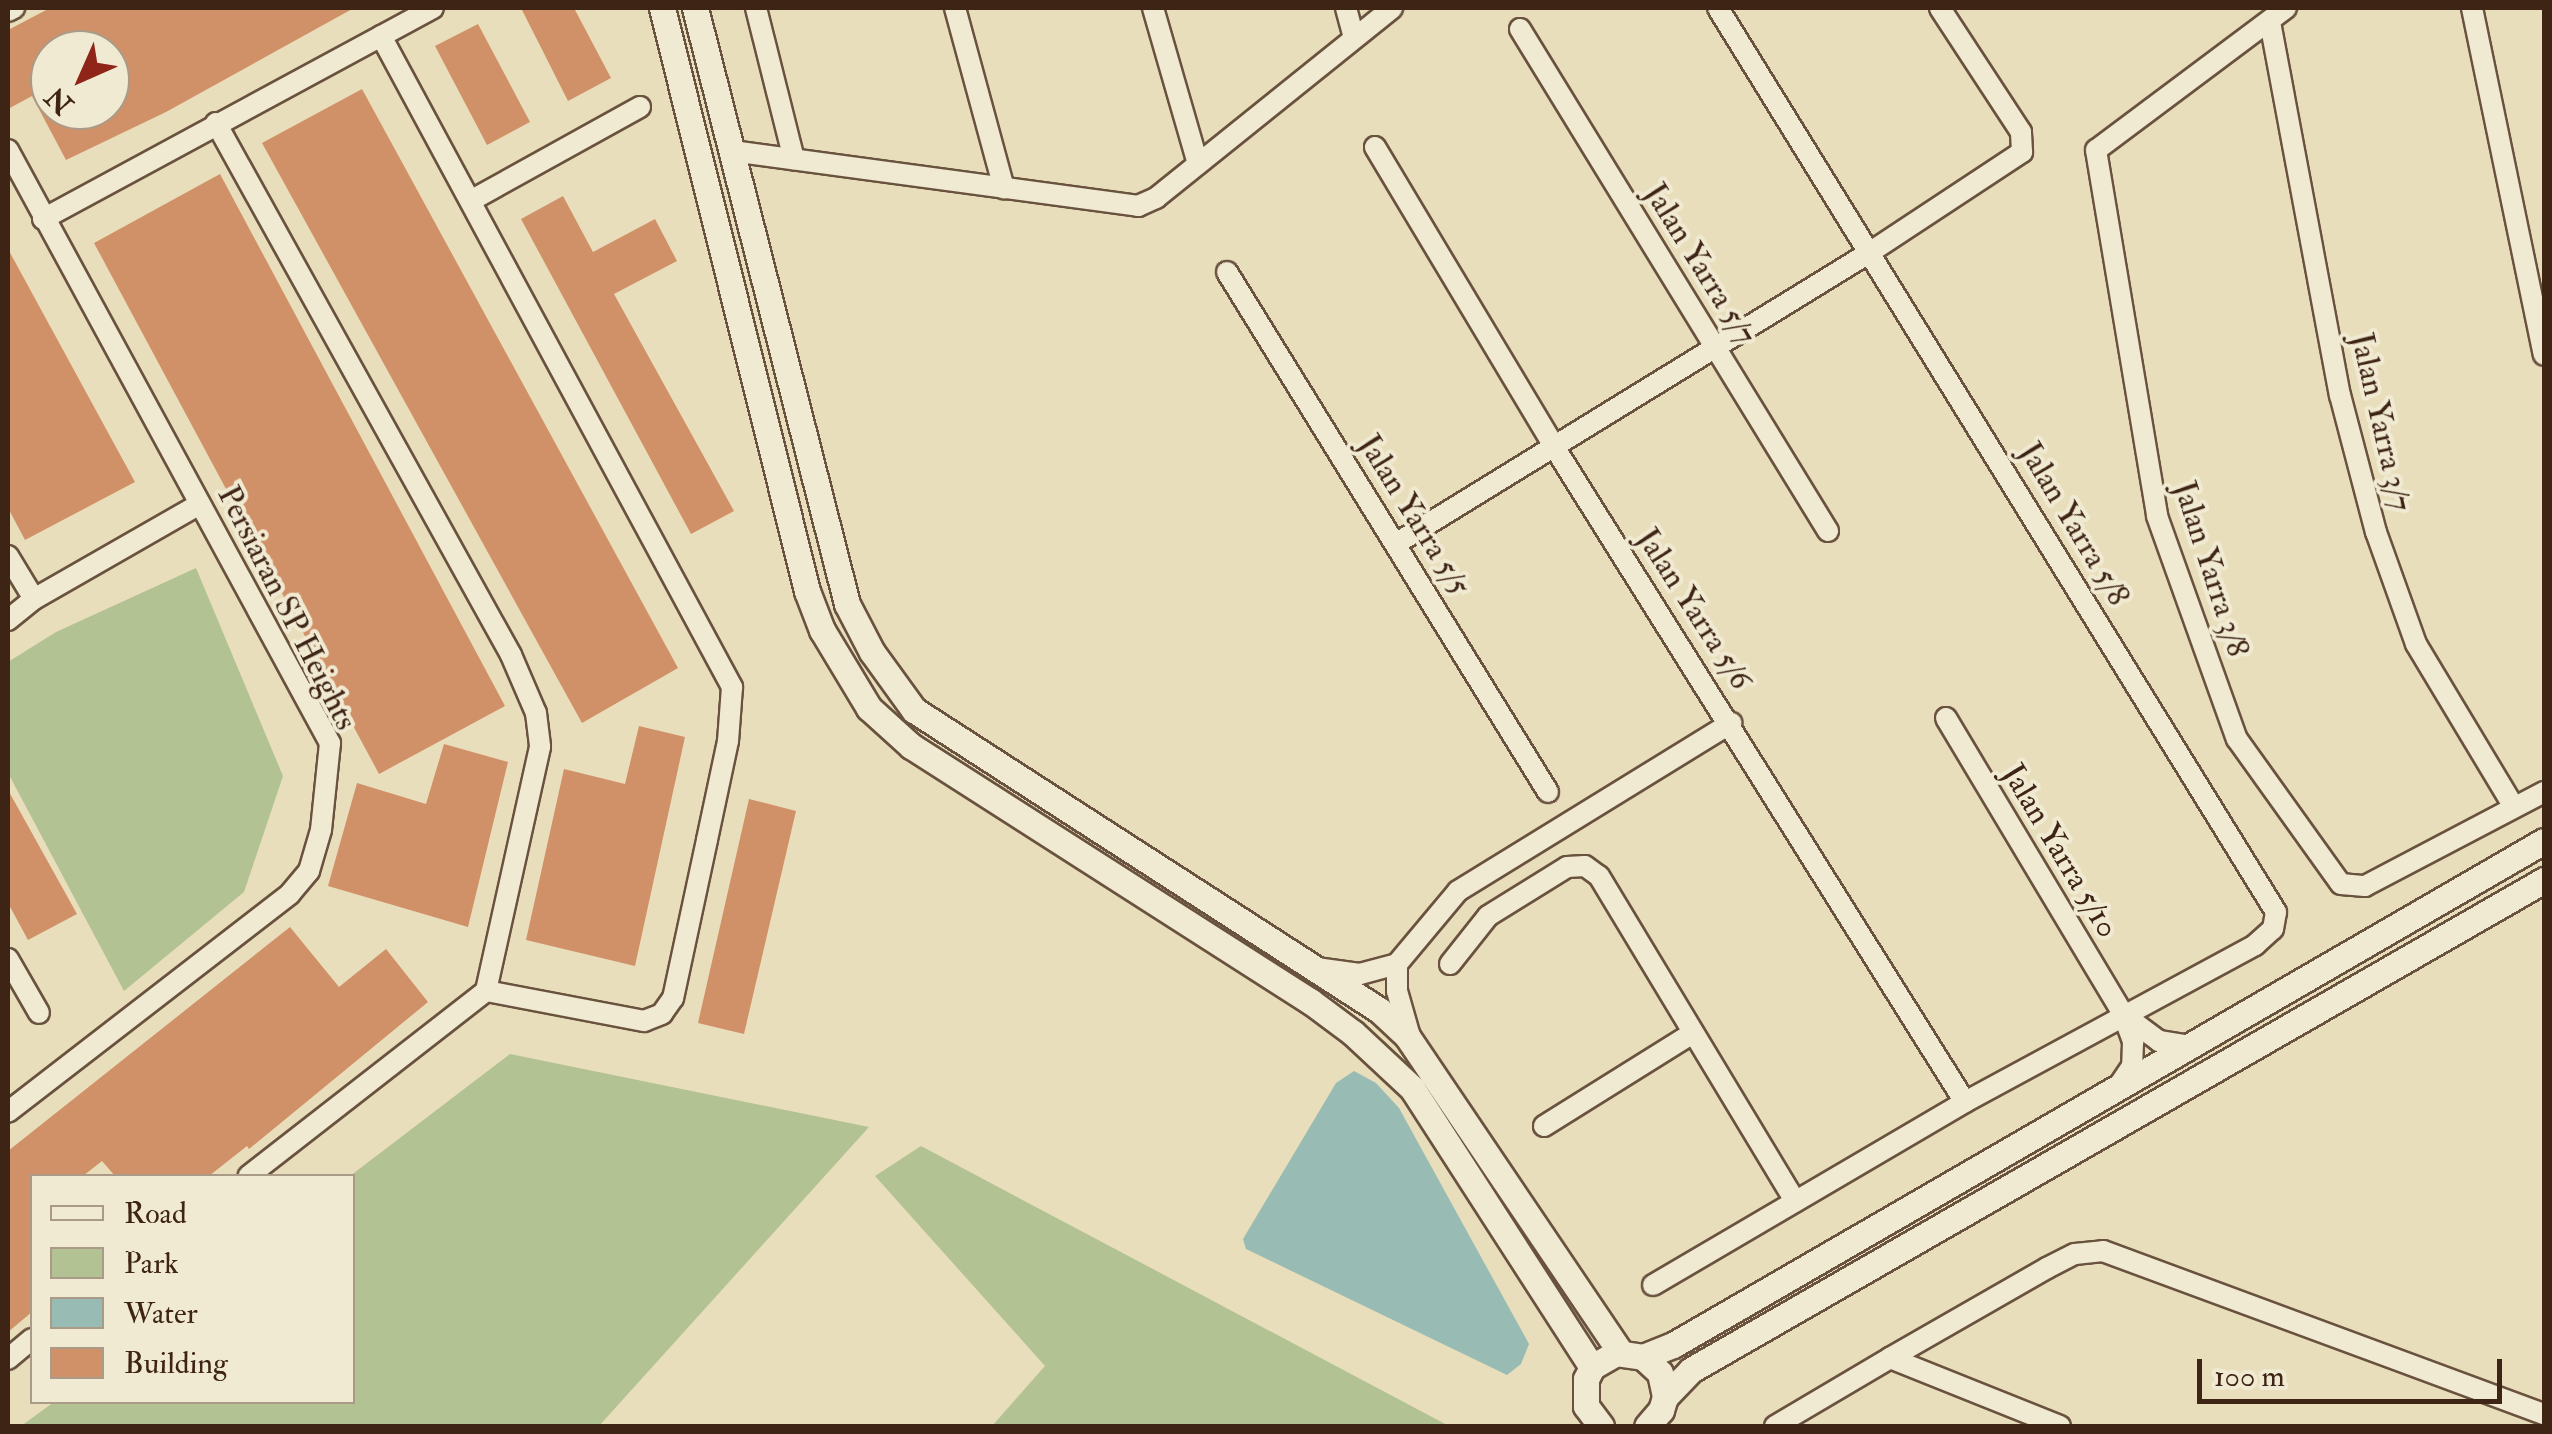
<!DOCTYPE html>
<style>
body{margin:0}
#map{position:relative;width:2552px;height:1434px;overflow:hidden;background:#e9debb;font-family:"IM FELL Double Pica",serif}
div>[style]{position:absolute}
.green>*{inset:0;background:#b3c292}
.water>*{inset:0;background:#98bcb4}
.building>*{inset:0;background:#d19168}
.roads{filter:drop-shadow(2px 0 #69523e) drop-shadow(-2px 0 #69523e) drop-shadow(0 2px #69523e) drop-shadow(0 -2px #69523e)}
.minor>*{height:20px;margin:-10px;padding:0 10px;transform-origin:10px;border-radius:10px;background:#f1ead3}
.tertiary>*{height:25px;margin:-12.5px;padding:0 12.5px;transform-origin:12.5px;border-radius:12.5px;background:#f1ead3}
span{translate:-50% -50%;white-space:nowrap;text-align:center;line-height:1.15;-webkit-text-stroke:8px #f1ead3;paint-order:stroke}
.street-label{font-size:32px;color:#3e2415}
.frame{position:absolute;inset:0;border:10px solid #3e2415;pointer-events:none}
.legend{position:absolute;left:30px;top:1174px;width:325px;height:230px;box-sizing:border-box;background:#f1ead3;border:2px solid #a99b87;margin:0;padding:12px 18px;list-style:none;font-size:30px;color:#3e2415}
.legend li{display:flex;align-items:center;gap:20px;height:50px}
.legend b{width:50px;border:2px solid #a99b87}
.north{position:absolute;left:30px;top:30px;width:100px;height:100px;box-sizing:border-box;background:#f1ead3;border:2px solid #a99b87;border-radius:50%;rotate:225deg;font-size:28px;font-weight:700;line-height:40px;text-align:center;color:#3e2415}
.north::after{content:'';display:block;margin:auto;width:35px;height:45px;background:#8f2418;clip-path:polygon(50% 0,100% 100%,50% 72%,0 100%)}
.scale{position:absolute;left:2197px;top:1359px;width:305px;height:45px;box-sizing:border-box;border:5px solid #3e2415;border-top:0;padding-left:12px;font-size:30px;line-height:35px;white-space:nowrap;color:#3e2415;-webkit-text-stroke:8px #f1ead3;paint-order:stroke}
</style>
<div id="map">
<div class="green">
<div style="clip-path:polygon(196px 568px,283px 776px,244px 892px,124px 991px,8px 773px,8px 662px,56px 632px)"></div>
<div style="clip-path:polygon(510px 1054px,869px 1127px,599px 1426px,21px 1426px,54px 1402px,352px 1402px,350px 1176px)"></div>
<div style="clip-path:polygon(921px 1146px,1449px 1426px,992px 1426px,1045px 1366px,875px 1176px)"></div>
</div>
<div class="water">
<div style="clip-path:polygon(1354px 1071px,1376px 1083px,1399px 1108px,1529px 1344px,1521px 1364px,1507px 1375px,1246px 1249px,1243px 1239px,1336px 1083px)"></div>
</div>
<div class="building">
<div style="clip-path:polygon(evenodd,50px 8px,354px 8px,166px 112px,66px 160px,32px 96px,8px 109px,8px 30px,50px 8px,50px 50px,110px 50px,110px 110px,50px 110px,50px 50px)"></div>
<div style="clip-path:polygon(521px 8px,574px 8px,611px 78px,568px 101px)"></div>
<div style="clip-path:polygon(478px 24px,530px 122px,487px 145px,435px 46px)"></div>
<div style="clip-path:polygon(362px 89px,678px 668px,582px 723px,262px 143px)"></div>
<div style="clip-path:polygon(220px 174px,505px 706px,379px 774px,94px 243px)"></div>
<div style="clip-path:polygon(563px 196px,593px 252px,655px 219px,677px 261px,614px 294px,734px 511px,691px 534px,521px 219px)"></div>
<div style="clip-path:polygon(8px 249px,135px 482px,25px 540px,8px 508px)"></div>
<div style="clip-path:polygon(639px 726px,685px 737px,635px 966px,526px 940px,564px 769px,625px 784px)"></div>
<div style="clip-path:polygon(444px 744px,508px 762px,468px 927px,328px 886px,357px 783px,426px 804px)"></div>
<div style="clip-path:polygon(8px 790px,77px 914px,28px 940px,8px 903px)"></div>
<div style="clip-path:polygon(749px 799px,796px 811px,744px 1034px,698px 1023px)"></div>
<div style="clip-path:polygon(290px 927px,339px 987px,386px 949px,428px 1002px,249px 1149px,247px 1146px,209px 1176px,115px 1176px,102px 1161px,83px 1176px,32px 1176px,32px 1312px,8px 1332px,8px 1151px)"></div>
</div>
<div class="roads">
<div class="minor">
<div style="left:756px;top:8px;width:156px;rotate:75.9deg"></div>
<div style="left:955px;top:8px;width:187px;rotate:74.8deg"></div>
<div style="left:1153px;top:8px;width:162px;rotate:73.9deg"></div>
<div style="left:1346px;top:8px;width:30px;rotate:75deg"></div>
<div style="left:2286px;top:8px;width:237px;rotate:143.2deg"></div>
<div style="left:2096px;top:150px;width:371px;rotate:80.5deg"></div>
<div style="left:2157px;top:516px;width:237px;rotate:70.3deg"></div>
<div style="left:2237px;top:739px;width:178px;rotate:54.4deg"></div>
<div style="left:2341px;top:884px;width:24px;rotate:5deg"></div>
<div style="left:2365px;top:886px;width:202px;rotate:-27.7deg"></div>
<div style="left:2472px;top:8px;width:354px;rotate:78.3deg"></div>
<div style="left:8px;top:11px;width:7px;rotate:-27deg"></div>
<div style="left:2270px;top:22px;width:380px;rotate:79.4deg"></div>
<div style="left:2340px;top:395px;width:142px;rotate:75.3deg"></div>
<div style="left:2376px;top:532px;width:119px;rotate:70.3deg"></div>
<div style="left:2416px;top:644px;width:190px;rotate:59deg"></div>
<div style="left:1520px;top:29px;width:589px;rotate:58.47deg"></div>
<div style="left:381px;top:36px;width:740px;rotate:61.67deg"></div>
<div style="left:732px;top:687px;width:54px;rotate:94.2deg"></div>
<div style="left:728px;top:741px;width:101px;rotate:102deg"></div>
<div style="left:707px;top:840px;width:162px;rotate:102.1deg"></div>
<div style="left:673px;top:998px;width:19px;rotate:125deg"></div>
<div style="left:662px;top:1014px;width:19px;rotate:159deg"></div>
<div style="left:644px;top:1021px;width:161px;rotate:-169.2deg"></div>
<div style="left:216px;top:123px;width:608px;rotate:60.99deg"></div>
<div style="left:511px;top:655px;width:63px;rotate:66.7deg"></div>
<div style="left:536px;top:713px;width:34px;rotate:83deg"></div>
<div style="left:540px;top:747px;width:250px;rotate:102.5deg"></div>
<div style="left:486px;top:991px;width:301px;rotate:142.1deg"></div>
<div style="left:1375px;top:147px;width:347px;rotate:59.1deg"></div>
<div style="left:1553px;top:445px;width:775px;rotate:57.91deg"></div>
<div style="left:8px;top:150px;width:675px;rotate:61.5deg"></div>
<div style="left:330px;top:743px;width:87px;rotate:95.9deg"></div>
<div style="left:321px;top:830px;width:43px;rotate:106.3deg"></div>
<div style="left:309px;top:871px;width:30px;rotate:130deg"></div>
<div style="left:290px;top:894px;width:356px;rotate:142.3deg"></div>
<div style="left:732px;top:151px;width:410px;rotate:7.7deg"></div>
<div style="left:1138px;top:206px;width:20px;rotate:-24deg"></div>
<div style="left:1156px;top:198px;width:303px;rotate:-38.8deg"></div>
<div style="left:472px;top:200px;width:192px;rotate:-29deg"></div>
<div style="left:43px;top:219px;width:443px;rotate:-28.4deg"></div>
<div style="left:1227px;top:272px;width:611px;rotate:58.31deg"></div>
<div style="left:1397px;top:543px;width:558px;rotate:-31.58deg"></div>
<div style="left:1872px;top:251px;width:180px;rotate:-33.4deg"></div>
<div style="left:2022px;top:152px;width:20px;rotate:-93deg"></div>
<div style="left:2021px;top:132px;width:148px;rotate:-123.2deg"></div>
<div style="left:8px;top:556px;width:50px;rotate:58.8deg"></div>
<div style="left:8px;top:620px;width:33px;rotate:-39deg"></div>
<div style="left:34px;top:599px;width:191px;rotate:-29.8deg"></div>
<div style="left:1946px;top:718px;width:345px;rotate:59.1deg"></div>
<div style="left:2123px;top:1014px;width:30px;rotate:70deg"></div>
<div style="left:2133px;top:1042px;width:24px;rotate:92deg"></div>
<div style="left:2132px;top:1066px;width:25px;rotate:124deg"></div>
<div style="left:8px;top:959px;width:62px;rotate:60.1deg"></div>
<div style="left:1397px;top:964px;width:27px;rotate:90deg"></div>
<div style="left:1397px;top:991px;width:51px;rotate:74.1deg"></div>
<div style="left:1450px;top:964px;width:61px;rotate:-51.6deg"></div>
<div style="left:1488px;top:916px;width:93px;rotate:-31.8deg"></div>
<div style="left:1567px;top:867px;width:18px;rotate:-3deg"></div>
<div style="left:1585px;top:866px;width:17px;rotate:36deg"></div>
<div style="left:1599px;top:876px;width:380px;rotate:58.9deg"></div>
<div style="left:1316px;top:968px;width:44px;rotate:7.8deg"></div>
<div style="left:1360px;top:974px;width:38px;rotate:-15deg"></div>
<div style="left:1397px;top:964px;width:95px;rotate:-50.1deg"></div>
<div style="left:1458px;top:891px;width:321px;rotate:-31.6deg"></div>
<div style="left:2124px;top:1015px;width:44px;rotate:36.6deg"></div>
<div style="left:2159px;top:1041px;width:31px;rotate:9deg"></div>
<div style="left:1544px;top:1126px;width:176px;rotate:-32deg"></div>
<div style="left:1653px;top:1285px;width:362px;rotate:-30.4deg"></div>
<div style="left:1965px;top:1102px;width:330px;rotate:-28.4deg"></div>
<div style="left:2255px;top:945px;width:24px;rotate:-42deg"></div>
<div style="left:2273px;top:929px;width:17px;rotate:-80deg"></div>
<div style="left:2276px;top:912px;width:1062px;rotate:-121.69deg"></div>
<div style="left:1890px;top:1358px;width:181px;rotate:-29.8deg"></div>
<div style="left:2047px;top:1268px;width:31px;rotate:-27deg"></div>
<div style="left:2075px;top:1254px;width:28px;rotate:-6deg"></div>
<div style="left:2103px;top:1251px;width:470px;rotate:20.3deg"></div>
<div style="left:8px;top:1359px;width:31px;rotate:-40deg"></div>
<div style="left:1775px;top:1426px;width:134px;rotate:-30.6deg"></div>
<div style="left:1890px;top:1358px;width:183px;rotate:21.8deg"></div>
</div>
<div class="tertiary">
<div style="left:662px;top:8px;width:601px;rotate:76.03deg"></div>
<div style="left:807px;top:591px;width:42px;rotate:69deg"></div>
<div style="left:822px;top:630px;width:91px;rotate:58.9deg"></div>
<div style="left:869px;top:708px;width:57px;rotate:42.1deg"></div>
<div style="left:911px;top:746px;width:474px;rotate:32.6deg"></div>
<div style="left:1310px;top:1001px;width:54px;rotate:36.7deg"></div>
<div style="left:1353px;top:1033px;width:81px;rotate:43deg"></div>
<div style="left:1412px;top:1088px;width:332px;rotate:57.2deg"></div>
<div style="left:695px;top:8px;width:615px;rotate:75.69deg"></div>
<div style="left:847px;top:604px;width:54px;rotate:62.5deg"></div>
<div style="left:872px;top:652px;width:72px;rotate:54.1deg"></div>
<div style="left:914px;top:710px;width:553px;rotate:32.83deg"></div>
<div style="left:1379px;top:1010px;width:38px;rotate:43deg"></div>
<div style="left:1407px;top:1036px;width:382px;rotate:56deg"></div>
<div style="left:1643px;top:1357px;width:32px;rotate:-22deg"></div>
<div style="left:1673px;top:1345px;width:1006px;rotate:-30.06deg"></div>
<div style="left:1665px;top:1397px;width:37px;rotate:-46deg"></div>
<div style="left:1691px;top:1370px;width:984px;rotate:-29.87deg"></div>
<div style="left:1601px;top:1426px;width:25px;rotate:-127deg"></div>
<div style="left:1586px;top:1406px;width:27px;rotate:-90deg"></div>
<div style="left:1586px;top:1379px;width:13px;rotate:-63deg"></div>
<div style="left:1592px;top:1367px;width:28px;rotate:-30deg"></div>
<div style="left:1616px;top:1353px;width:27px;rotate:8deg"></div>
<div style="left:1643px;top:1357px;width:23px;rotate:43deg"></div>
<div style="left:1660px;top:1373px;width:25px;rotate:78deg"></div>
<div style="left:1665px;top:1397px;width:14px;rotate:107deg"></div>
<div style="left:1661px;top:1410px;width:21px;rotate:131deg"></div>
</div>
</div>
<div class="street-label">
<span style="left:1700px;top:264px;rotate:58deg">Jalan Yarra 5/7</span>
<span style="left:2381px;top:422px;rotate:77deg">Jalan Yarra 3/7</span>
<span style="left:1414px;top:515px;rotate:58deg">Jalan Yarra 5/5</span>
<span style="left:2074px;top:524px;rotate:59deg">Jalan Yarra 5/8</span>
<span style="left:2211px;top:569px;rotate:72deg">Jalan Yarra 3/8</span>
<span style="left:287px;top:608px;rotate:63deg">Persiaran SP Heights</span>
<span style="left:1694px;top:609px;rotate:57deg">Jalan Yarra 5/6</span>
<span style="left:2060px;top:851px;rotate:59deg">Jalan Yarra 5/10</span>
</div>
<div class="frame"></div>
<ul class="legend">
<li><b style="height:12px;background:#f1ead3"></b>Road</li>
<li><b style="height:28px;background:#b3c292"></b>Park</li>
<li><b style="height:28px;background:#98bcb4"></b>Water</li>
<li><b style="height:28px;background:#d19168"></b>Building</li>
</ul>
<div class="north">N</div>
<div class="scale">100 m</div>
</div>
